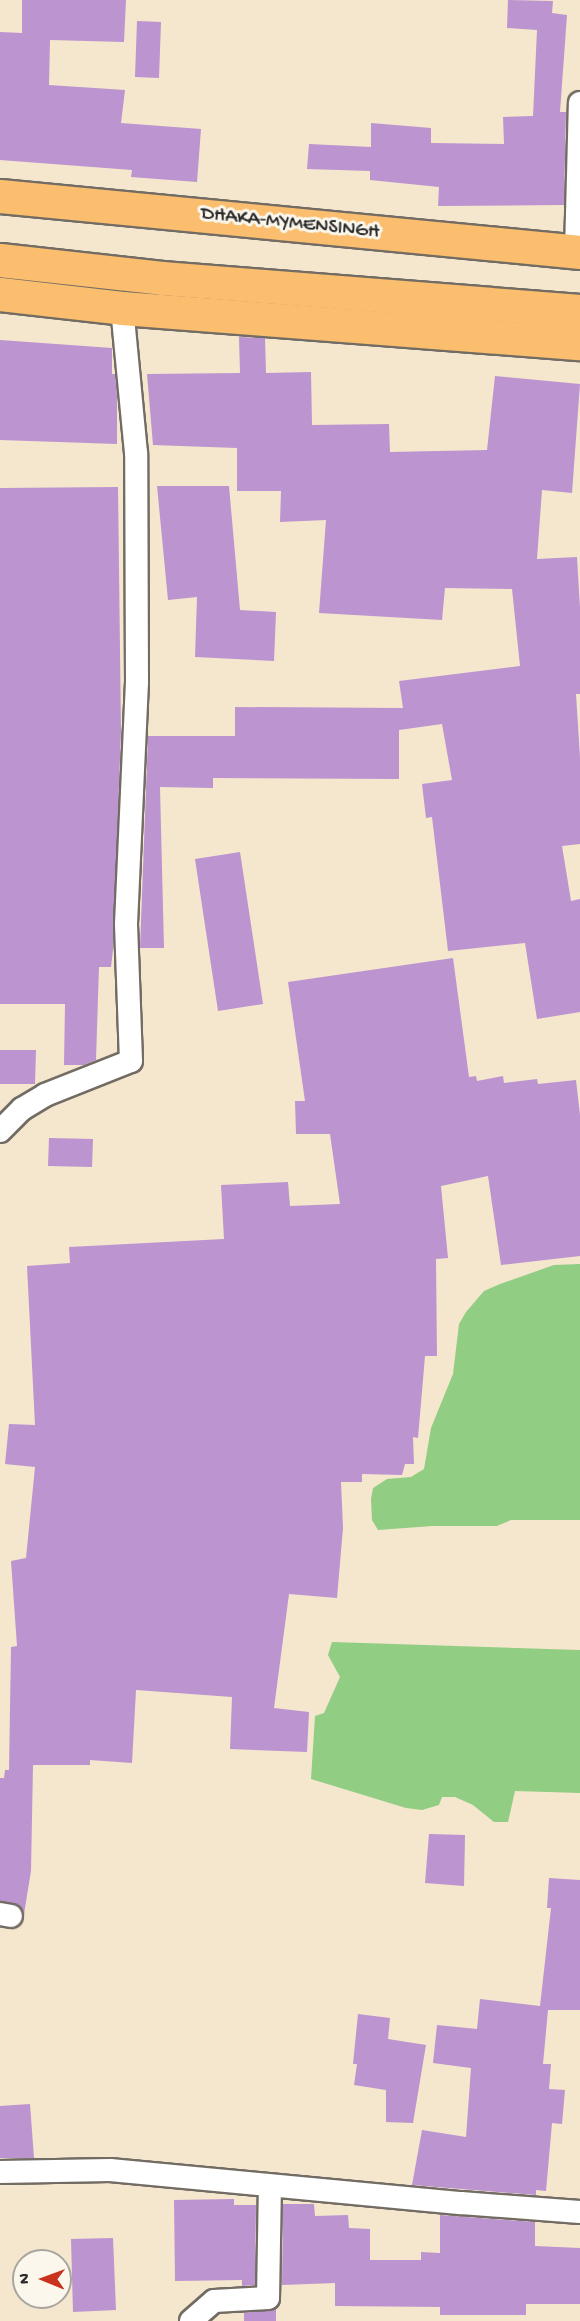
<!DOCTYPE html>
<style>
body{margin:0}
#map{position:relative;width:580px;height:2321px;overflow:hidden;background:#f5e6ce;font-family:"Gochi Hand",sans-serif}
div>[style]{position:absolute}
.green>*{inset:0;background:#91cd82}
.building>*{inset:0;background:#bb94d0}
.roads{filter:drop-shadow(2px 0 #726c64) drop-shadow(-2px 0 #726c64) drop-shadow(0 2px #726c64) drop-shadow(0 -2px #726c64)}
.street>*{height:22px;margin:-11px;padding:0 11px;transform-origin:11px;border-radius:11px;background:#fff}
.highway>*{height:33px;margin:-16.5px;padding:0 16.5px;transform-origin:16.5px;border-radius:16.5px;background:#fbbe6e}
span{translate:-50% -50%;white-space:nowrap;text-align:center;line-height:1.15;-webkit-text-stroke:6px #fbf7ec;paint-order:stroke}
.street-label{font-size:20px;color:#2b2b2b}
.north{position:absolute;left:12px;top:2249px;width:60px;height:60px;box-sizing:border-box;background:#fbf7ec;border:2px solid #a8a59f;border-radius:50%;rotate:271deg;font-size:16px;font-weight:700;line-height:24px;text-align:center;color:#2b2b2b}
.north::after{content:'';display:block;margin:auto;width:21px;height:27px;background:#c8321e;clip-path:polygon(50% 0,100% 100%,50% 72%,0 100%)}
</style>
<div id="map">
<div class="green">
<div style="clip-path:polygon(580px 1264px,580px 1520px,511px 1520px,497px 1526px,432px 1526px,378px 1530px,372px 1520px,371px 1499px,373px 1488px,387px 1479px,411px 1477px,424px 1469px,431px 1428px,453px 1374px,459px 1324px,466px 1312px,484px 1291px,500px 1284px,554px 1265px)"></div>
<div style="clip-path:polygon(332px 1642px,580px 1650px,580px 1793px,515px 1791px,508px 1822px,494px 1822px,473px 1805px,455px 1797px,442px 1797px,439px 1805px,422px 1810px,406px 1808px,311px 1779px,315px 1716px,324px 1713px,340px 1677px,328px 1655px)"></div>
</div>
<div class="building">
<div style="clip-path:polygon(22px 0,126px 0,124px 42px,50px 40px,49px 85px,125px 90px,121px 123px,201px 129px,197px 182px,131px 177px,132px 170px,0 160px,0 32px,22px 33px)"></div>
<div style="clip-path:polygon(508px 0,553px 1px,552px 13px,567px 15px,560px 112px,566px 112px,564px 205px,438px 206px,439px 187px,370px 180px,370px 171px,307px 169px,309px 144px,371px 147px,371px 123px,431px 128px,431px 143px,504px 144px,503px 117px,533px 116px,537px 30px,507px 28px)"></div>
<div style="clip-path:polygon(137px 21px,161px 22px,159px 78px,135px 77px)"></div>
<div style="clip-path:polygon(239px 337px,265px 338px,266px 373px,311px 372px,312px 425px,389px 424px,390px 452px,487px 450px,495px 376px,580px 384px,572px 493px,542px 490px,537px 559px,577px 557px,580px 608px,580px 694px,576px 694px,580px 757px,580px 844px,562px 846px,571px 901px,580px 899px,580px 1012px,537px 1019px,525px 943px,448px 951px,432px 817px,426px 818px,422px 784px,452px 780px,442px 724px,399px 730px,399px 779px,213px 778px,213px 788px,160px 787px,164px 948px,140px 948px,148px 736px,235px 736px,235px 707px,403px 708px,399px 681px,520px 666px,512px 589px,445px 588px,442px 620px,319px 613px,326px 520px,280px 522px,281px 491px,237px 491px,237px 448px,153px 445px,147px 374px,240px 373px)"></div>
<div style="clip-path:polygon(0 340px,112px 348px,112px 374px,115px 374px,117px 394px,117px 444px,0 440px)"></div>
<div style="clip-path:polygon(157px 486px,229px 486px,240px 610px,276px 612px,274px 661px,195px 657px,197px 597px,168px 600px)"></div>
<div style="clip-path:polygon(118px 487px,121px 731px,113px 950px,111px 967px,99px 967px,96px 1060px,84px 1065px,64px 1065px,65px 1004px,0 1004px,0 488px)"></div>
<div style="clip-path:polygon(240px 852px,263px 1004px,218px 1011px,195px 859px)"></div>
<div style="clip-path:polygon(453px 958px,469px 1077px,476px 1076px,477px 1081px,503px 1076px,504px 1083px,537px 1079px,538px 1084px,576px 1080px,580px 1115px,580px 1256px,501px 1265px,488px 1176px,441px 1186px,448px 1258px,436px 1259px,437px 1356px,425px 1356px,418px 1438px,413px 1437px,414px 1464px,405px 1464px,402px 1475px,362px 1474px,362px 1482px,341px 1482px,343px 1528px,337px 1598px,289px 1594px,274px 1708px,309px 1712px,307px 1752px,230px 1749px,232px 1697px,136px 1690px,132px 1763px,90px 1760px,90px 1765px,33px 1765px,31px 1871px,24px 1914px,19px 1905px,0 1901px,0 1778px,4px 1778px,5px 1770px,9px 1770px,11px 1647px,17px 1646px,11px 1561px,26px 1558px,35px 1467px,5px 1464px,9px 1424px,35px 1425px,27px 1266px,70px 1263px,69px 1247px,224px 1239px,221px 1185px,288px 1182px,290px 1206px,340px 1204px,330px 1134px,296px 1134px,295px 1101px,305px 1101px,288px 982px)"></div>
<div style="clip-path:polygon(0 1050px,36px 1050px,35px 1084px,0 1084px)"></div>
<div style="clip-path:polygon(49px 1138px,93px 1139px,92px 1167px,48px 1166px)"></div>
<div style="clip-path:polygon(429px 1834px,465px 1835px,464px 1886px,425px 1883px)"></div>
<div style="clip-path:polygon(549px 1878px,580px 1880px,580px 2010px,548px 2010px,543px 2064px,551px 2064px,549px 2089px,565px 2090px,562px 2124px,552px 2123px,546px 2191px,536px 2190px,536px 2195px,412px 2185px,422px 2130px,466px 2137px,471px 2068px,433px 2063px,437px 2025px,477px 2029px,480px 1999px,540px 2006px,551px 1908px,547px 1908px)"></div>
<div style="clip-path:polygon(358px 2014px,390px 2018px,388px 2039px,426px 2045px,413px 2123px,386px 2122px,386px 2090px,354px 2085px,357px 2064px,353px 2064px)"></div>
<div style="clip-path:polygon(30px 2104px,34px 2158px,0 2158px,0 2106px)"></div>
<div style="clip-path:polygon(234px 2199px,234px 2205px,256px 2205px,255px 2285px,242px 2286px,242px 2280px,175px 2281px,174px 2200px)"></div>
<div style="clip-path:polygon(283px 2204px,314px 2204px,315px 2216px,348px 2215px,349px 2228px,370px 2229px,370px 2260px,421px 2260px,421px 2252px,440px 2253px,440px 2215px,535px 2222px,535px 2246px,580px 2248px,580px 2304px,526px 2304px,526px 2315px,440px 2315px,440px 2307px,335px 2306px,335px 2283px,282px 2285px)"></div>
<div style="clip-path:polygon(113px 2238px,116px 2310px,73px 2312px,71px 2239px)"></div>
<div style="clip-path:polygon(276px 2309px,276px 2321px,244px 2321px,244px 2313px)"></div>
</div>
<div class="roads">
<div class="street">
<div style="left:576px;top:252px;width:149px;rotate:-88.5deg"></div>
<div style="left:0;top:1131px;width:31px;rotate:-45deg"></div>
<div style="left:22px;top:1109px;width:27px;rotate:-31deg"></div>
<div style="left:45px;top:1095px;width:92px;rotate:-21.6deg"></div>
<div style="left:131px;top:1061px;width:137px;rotate:-92.1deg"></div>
<div style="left:126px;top:924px;width:241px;rotate:-87.4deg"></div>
<div style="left:137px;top:683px;width:230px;rotate:-90.2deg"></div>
<div style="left:136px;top:453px;width:146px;rotate:-95.5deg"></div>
<div style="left:0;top:1914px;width:11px;rotate:10deg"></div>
<div style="left:0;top:2172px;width:110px;rotate:-1deg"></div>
<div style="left:110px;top:2170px;width:353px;rotate:5.4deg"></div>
<div style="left:461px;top:2203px;width:119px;rotate:4.3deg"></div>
<div style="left:191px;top:2321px;width:30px;rotate:-41deg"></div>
<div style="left:214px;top:2301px;width:54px;rotate:-3.2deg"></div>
<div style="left:268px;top:2298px;width:112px;rotate:-89deg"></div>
</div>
<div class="highway">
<div style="left:0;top:196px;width:583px;rotate:5.51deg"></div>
<div style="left:0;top:260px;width:163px;rotate:6.3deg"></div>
<div style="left:162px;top:278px;width:419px;rotate:4.5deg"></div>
<div style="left:0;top:294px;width:123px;rotate:6.5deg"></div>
<div style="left:122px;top:308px;width:459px;rotate:4.4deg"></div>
</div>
</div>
<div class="street-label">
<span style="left:290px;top:224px;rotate:6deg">DHAKA-MYMENSINGH</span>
</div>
<div class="north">N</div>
</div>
